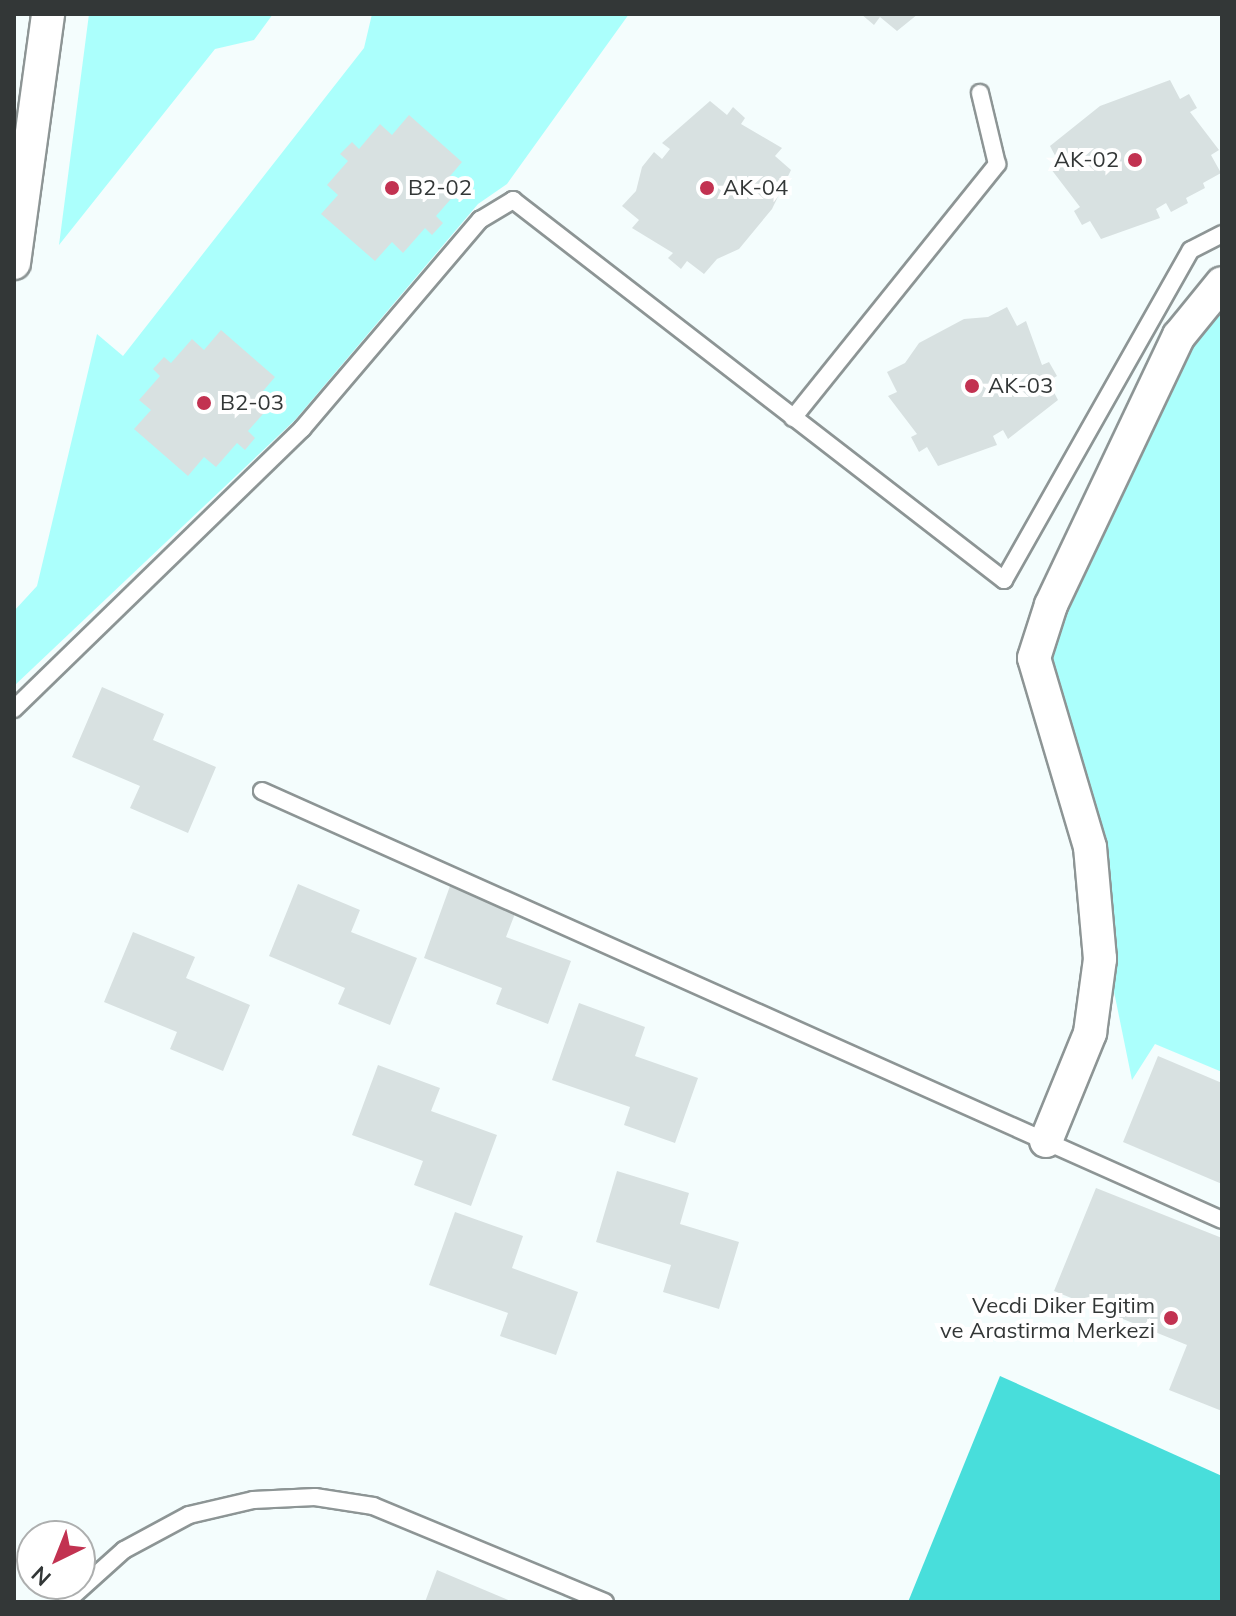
<!DOCTYPE html>
<style>
body{margin:0}
#map{position:relative;width:1236px;height:1616px;overflow:hidden;background:#f4fdfd;font-family:Mulish,sans-serif}
div>[style]{position:absolute}
.green>*{inset:0;background:#abfffc}
.forest>*{inset:0;background:#48dedb}
.building>*{inset:0;background:#d8e1e1}
.roads{filter:drop-shadow(2px 0 #8d9595) drop-shadow(-2px 0 #8d9595) drop-shadow(0 2px #8d9595) drop-shadow(0 -2px #8d9595)}
.service>*{height:16px;margin:-8px;padding:0 8px;transform-origin:8px;border-radius:8px;background:#fff}
.minor>*{height:32px;margin:-16px;padding:0 16px;transform-origin:16px;border-radius:16px;background:#fff}
.dots>*{width:22px;height:22px;translate:-50% -50%;box-sizing:border-box;border:4px solid #fff;border-radius:50%}
span{translate:-50% -50%;white-space:nowrap;text-align:center;line-height:1.15;-webkit-text-stroke:8px #fff;paint-order:stroke}
.poi-label{font-size:22px;color:#333737}
.right{translate:-100% -50%;text-align:right}
.left{translate:0 -50%;text-align:left}
.frame{position:absolute;inset:0;border:16px solid #333737;pointer-events:none}
.north{position:absolute;left:16px;top:1520px;width:80px;height:80px;box-sizing:border-box;background:#fff;border:2px solid #adafaf;border-radius:50%;rotate:223deg;font-size:22px;font-weight:700;line-height:32px;text-align:center;color:#333737}
.north::after{content:'';display:block;margin:auto;width:28px;height:36px;background:#c23251;clip-path:polygon(50% 0,100% 100%,50% 72%,0 100%)}
</style>
<div id="map">
<div class="green">
<div style="clip-path:polygon(89px 14px,273px 14px,254px 40px,215px 49px,59px 245px)"></div>
<div style="clip-path:polygon(372px 14px,629px 14px,507px 184px,478px 204px,295px 420px,14px 686px,14px 611px,37px 586px,97px 334px,123px 356px,364px 48px)"></div>
<div style="clip-path:polygon(1222px 307px,1222px 1072px,1155px 1044px,1132px 1080px,1045px 653px,1174px 371px)"></div>
</div>
<div class="forest">
<div style="clip-path:polygon(1000px 1376px,1222px 1476px,1222px 1602px,908px 1602px)"></div>
</div>
<div class="building">
<div style="clip-path:polygon(861px 14px,918px 14px,897px 31px,880px 17px,874px 25px)"></div>
<div style="clip-path:polygon(1170px 80px,1180px 99px,1189px 94px,1197px 108px,1190px 112px,1219px 150px,1211px 155px,1221px 173px,1203px 183px,1205px 188px,1186px 198px,1188px 203px,1171px 212px,1166px 203px,1156px 209px,1160px 218px,1101px 239px,1090px 221px,1082px 225px,1074px 211px,1080px 207px,1051px 169px,1060px 165px,1050px 146px,1100px 106px)"></div>
<div style="clip-path:polygon(710px 101px,727px 115px,733px 107px,745px 118px,741px 124px,782px 148px,775px 156px,791px 170px,772px 209px,739px 249px,717px 259px,704px 274px,687px 261px,681px 269px,668px 258px,673px 253px,632px 228px,639px 220px,622px 206px,636px 191px,642px 167px,654px 152px,662px 159px,670px 149px,662px 143px)"></div>
<div style="clip-path:polygon(409px 115px,462px 162px,445px 182px,457px 192px,436px 216px,443px 223px,432px 235px,425px 228px,403px 253px,392px 242px,375px 261px,321px 214px,338px 195px,327px 185px,348px 161px,340px 154px,352px 142px,359px 149px,380px 124px,392px 135px)"></div>
<div style="clip-path:polygon(1007px 307px,1017px 326px,1026px 321px,1042px 365px,1049px 362px,1057px 376px,1048px 381px,1058px 400px,1008px 439px,1003px 430px,993px 436px,997px 445px,938px 466px,927px 447px,919px 452px,911px 437px,917px 434px,888px 396px,897px 392px,887px 372px,905px 363px,919px 343px,964px 319px,988px 317px)"></div>
<div style="clip-path:polygon(221px 330px,275px 377px,258px 397px,269px 407px,248px 431px,255px 438px,245px 450px,237px 443px,216px 467px,204px 457px,188px 476px,134px 429px,151px 410px,139px 400px,160px 376px,153px 369px,164px 357px,171px 363px,192px 339px,204px 350px)"></div>
<div style="clip-path:polygon(102px 687px,164px 714px,153px 740px,216px 767px,188px 833px,130px 808px,140px 786px,72px 757px)"></div>
<div style="clip-path:polygon(298px 884px,360px 910px,351px 932px,417px 958px,390px 1025px,338px 1004px,345px 988px,269px 956px)"></div>
<div style="clip-path:polygon(450px 886px,516px 911px,506px 937px,571px 961px,548px 1024px,496px 1004px,502px 988px,424px 958px)"></div>
<div style="clip-path:polygon(133px 932px,195px 957px,186px 978px,250px 1005px,223px 1071px,170px 1049px,177px 1032px,104px 1002px)"></div>
<div style="clip-path:polygon(579px 1003px,645px 1027px,635px 1056px,698px 1078px,675px 1143px,624px 1125px,630px 1107px,552px 1080px)"></div>
<div style="clip-path:polygon(1158px 1056px,1222px 1083px,1222px 1184px,1123px 1142px)"></div>
<div style="clip-path:polygon(378px 1065px,440px 1088px,431px 1111px,497px 1135px,471px 1206px,414px 1185px,423px 1161px,352px 1135px)"></div>
<div style="clip-path:polygon(617px 1171px,689px 1193px,680px 1224px,739px 1242px,719px 1309px,663px 1292px,671px 1265px,596px 1242px)"></div>
<div style="clip-path:polygon(1096px 1188px,1222px 1238px,1222px 1411px,1169px 1390px,1187px 1345px,1054px 1291px)"></div>
<div style="clip-path:polygon(455px 1212px,523px 1236px,512px 1268px,578px 1292px,556px 1355px,500px 1336px,508px 1313px,429px 1285px)"></div>
<div style="clip-path:polygon(437px 1570px,513px 1602px,425px 1602px)"></div>
</div>
<div class="roads">
<div class="service">
<div style="left:793px;top:418px;width:326px;rotate:-51.2deg"></div>
<div style="left:997px;top:164px;width:73px;rotate:-103.5deg"></div>
<div style="left:14px;top:709px;width:402px;rotate:-44.2deg"></div>
<div style="left:302px;top:429px;width:275px;rotate:-49.6deg"></div>
<div style="left:480px;top:220px;width:39px;rotate:-31deg"></div>
<div style="left:513px;top:200px;width:621px;rotate:37.74deg"></div>
<div style="left:1004px;top:580px;width:379px;rotate:-60.5deg"></div>
<div style="left:1191px;top:250px;width:35px;rotate:-27deg"></div>
<div style="left:262px;top:791px;width:1051px;rotate:24.08deg"></div>
<div style="left:66px;top:1602px;width:78px;rotate:-41.9deg"></div>
<div style="left:124px;top:1550px;width:74px;rotate:-28.3deg"></div>
<div style="left:189px;top:1515px;width:66px;rotate:-13.2deg"></div>
<div style="left:253px;top:1500px;width:62px;rotate:-2.8deg"></div>
<div style="left:315px;top:1497px;width:59px;rotate:8.8deg"></div>
<div style="left:373px;top:1506px;width:251px;rotate:22.5deg"></div>
</div>
<div class="minor">
<div style="left:14px;top:263px;width:251px;rotate:-82.2deg"></div>
<div style="left:1046px;top:1141px;width:117px;rotate:-67.8deg"></div>
<div style="left:1090px;top:1033px;width:75px;rotate:-82.3deg"></div>
<div style="left:1100px;top:959px;width:112px;rotate:-95.1deg"></div>
<div style="left:1090px;top:847px;width:197px;rotate:-106.5deg"></div>
<div style="left:1034px;top:658px;width:56px;rotate:-72.2deg"></div>
<div style="left:1051px;top:605px;width:298px;rotate:-64.6deg"></div>
<div style="left:1179px;top:336px;width:68px;rotate:-50.9deg"></div>
</div>
</div>
<div class="dots">
<div style="left:1135px;top:160px;background:#c23251"></div>
<div style="left:392px;top:188px;background:#c23251"></div>
<div style="left:707px;top:188px;background:#c23251"></div>
<div style="left:972px;top:386px;background:#c23251"></div>
<div style="left:204px;top:403px;background:#c23251"></div>
<div style="left:1171px;top:1318px;background:#c23251"></div>
</div>
<div class="poi-label">
<span class="right" style="left:1119px;top:160px">AK-02</span>
<span class="left" style="left:408px;top:188px">B2-02</span>
<span class="left" style="left:723px;top:188px">AK-04</span>
<span class="left" style="left:988px;top:386px">AK-03</span>
<span class="left" style="left:220px;top:403px">B2-03</span>
<span class="right" style="left:1155px;top:1318px">Vecdi Diker Egitim<br>ve Arastirma Merkezi</span>
</div>
<div class="frame"></div>
<div class="north">N</div>
</div>
